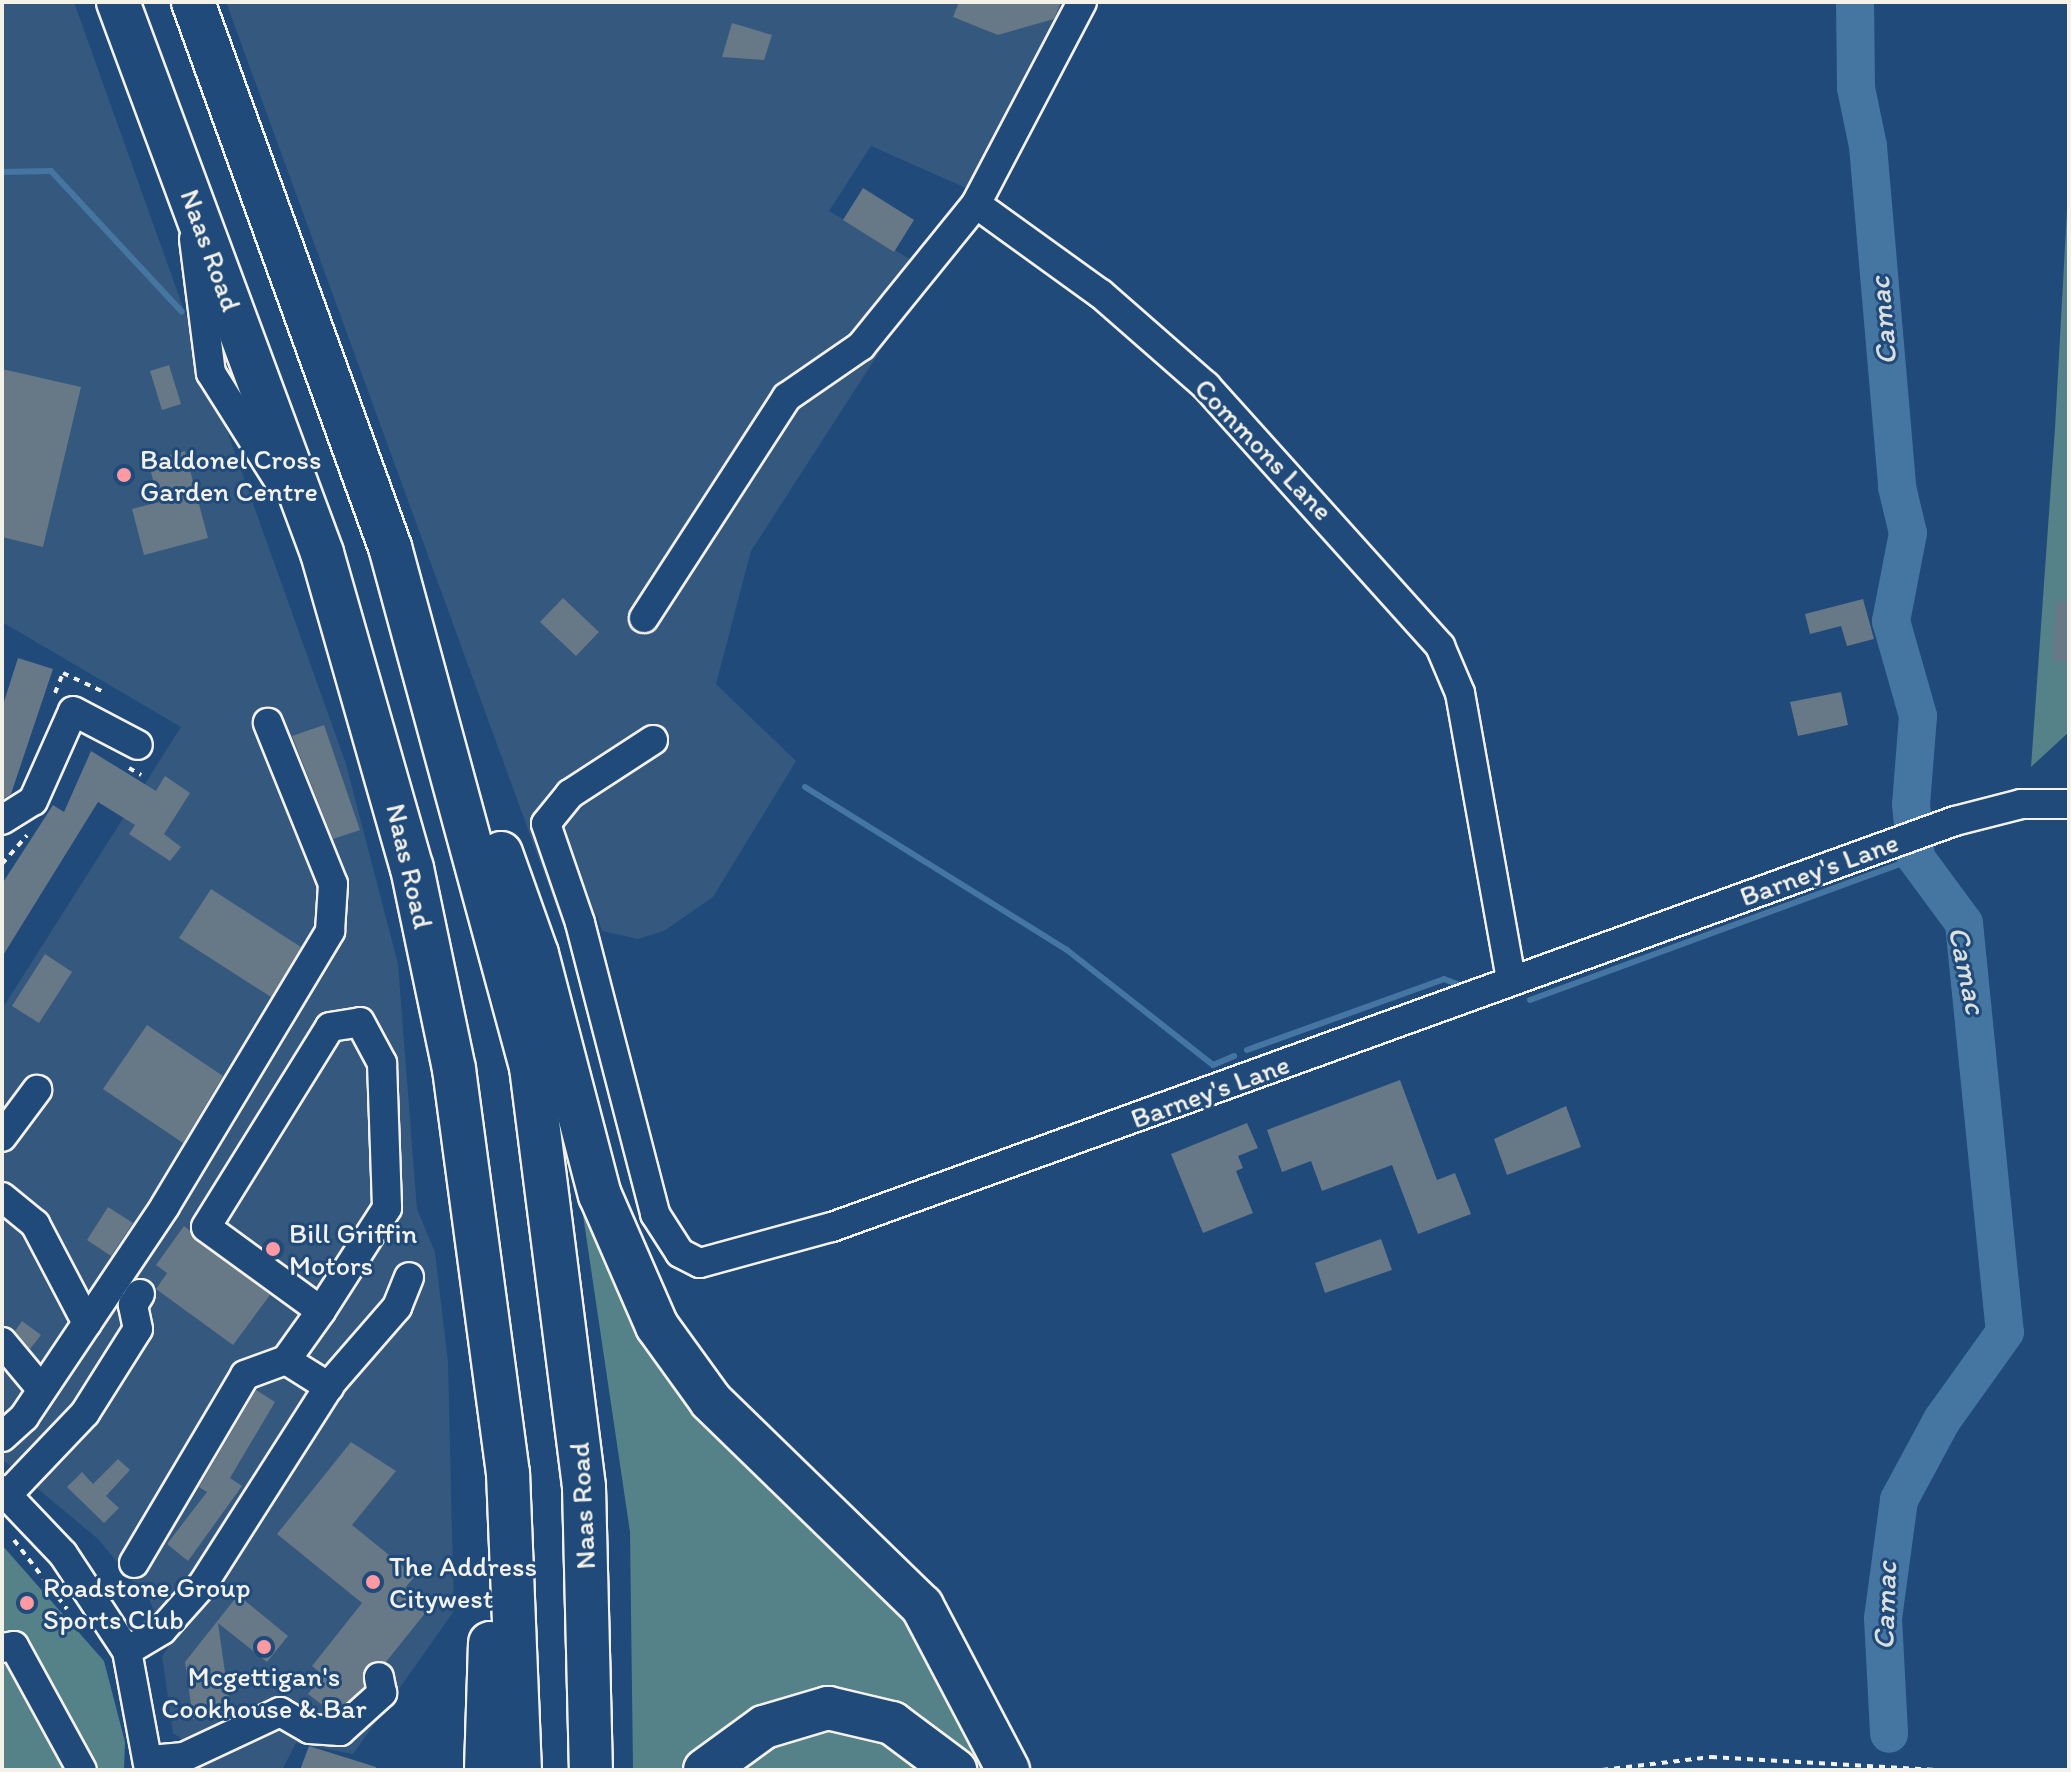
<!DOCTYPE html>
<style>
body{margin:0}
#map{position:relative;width:2071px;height:1772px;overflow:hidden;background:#1f4a7a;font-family:Itim,sans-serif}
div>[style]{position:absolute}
.built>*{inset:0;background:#35587e}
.green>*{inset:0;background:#558189}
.stream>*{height:6px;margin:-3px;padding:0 3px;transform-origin:3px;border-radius:3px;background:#4476a1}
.river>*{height:38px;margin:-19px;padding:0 19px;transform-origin:19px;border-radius:19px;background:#4476a1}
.building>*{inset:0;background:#677887}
.path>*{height:4px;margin-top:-2px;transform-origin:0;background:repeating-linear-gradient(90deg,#f4f1e8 0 6px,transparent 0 12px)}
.roads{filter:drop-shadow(2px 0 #f4f1e8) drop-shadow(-2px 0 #f4f1e8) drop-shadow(0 2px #f4f1e8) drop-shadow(0 -2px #f4f1e8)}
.minor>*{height:28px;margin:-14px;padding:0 14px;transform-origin:14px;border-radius:14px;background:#1f4a7a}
.highway>*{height:42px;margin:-21px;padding:0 21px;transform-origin:21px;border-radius:21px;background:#1f4a7a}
.dots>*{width:22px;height:22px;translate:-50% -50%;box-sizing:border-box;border:4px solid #1f4a7a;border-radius:50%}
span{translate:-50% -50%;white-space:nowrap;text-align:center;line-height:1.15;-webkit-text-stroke:6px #1f4a7a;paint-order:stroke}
.street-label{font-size:28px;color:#f4f1e8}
.poi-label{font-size:28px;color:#f4f1e8}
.left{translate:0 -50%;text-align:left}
.water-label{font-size:30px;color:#dadfdd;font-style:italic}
.frame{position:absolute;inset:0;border:4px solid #f4f1e8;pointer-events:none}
</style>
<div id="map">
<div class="built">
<div style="clip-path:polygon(2px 2px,74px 2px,346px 764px,398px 964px,417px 1209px,435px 1252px,448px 1362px,454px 1611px,353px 1754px,296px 1743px,282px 1770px,194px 1770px,186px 1742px,173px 1733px,162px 1656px,168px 1648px,149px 1599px,166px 1587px,145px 1596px,98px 1539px,2px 1459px,2px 1009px,181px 727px,2px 622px)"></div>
<div style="clip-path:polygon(226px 2px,1071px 2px,966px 188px,871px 146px,829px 211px,913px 261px,902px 317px,751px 551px,716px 684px,796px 761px,713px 897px,664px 931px,638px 939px,602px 931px,597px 915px,564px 928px)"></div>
</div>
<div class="green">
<div style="clip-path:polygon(2069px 174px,2069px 732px,2031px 767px,2055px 428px)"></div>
<div style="clip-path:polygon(575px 1161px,612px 1270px,899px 1597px,994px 1770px,973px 1770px,941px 1731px,898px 1709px,752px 1710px,707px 1742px,685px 1770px,633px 1770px,630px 1532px)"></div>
<div style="clip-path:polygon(2px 1545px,104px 1661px,125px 1742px,124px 1770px,2px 1770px)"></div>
<div style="clip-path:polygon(863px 1727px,936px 1770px,722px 1770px,788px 1728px)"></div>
</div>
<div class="stream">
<div style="left:2px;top:172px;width:49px;rotate:-1.2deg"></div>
<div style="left:51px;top:171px;width:192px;rotate:47.1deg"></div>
<div style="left:805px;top:787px;width:309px;rotate:31.9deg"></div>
<div style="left:1067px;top:950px;width:186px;rotate:38.2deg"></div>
<div style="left:1213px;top:1065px;width:23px;rotate:-23deg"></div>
<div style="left:1530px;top:1000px;width:411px;rotate:-20.2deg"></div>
<div style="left:1247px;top:1050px;width:209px;rotate:-19.8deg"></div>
<div style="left:1444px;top:979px;width:14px;rotate:21deg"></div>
</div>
<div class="river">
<div style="left:1855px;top:2px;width:86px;rotate:89.3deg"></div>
<div style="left:1856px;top:88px;width:59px;rotate:78.3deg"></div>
<div style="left:1868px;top:146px;width:342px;rotate:85.1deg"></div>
<div style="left:1897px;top:487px;width:47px;rotate:76.6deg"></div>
<div style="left:1908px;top:533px;width:90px;rotate:100.9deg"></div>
<div style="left:1891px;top:621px;width:99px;rotate:74.1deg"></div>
<div style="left:1918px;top:716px;width:88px;rotate:94.5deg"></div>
<div style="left:1911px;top:804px;width:54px;rotate:84.7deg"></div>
<div style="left:1916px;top:858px;width:81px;rotate:53.6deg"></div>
<div style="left:1964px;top:923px;width:411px;rotate:84.3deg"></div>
<div style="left:2005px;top:1332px;width:108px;rotate:125.6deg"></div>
<div style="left:1942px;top:1420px;width:91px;rotate:118.3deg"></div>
<div style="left:1899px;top:1500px;width:119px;rotate:97.7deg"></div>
<div style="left:1883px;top:1618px;width:116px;rotate:87deg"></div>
</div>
<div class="building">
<div style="clip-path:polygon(959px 2px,1061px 2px,1054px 19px,998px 35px,953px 17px)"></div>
<div style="clip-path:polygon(732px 23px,772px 35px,764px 60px,722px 57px)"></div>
<div style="clip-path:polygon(863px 188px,914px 220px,894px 252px,843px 220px)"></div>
<div style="clip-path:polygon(169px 365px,181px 404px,162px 410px,150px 371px)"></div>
<div style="clip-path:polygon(2px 369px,81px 387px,43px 547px,2px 537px)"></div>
<div style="clip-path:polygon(185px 451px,208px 538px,144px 555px,132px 509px,159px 502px,148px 461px)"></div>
<div style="clip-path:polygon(563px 598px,599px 632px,576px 656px,540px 622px)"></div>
<div style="clip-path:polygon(1863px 599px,1874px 639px,1847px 646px,1841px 626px,1810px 634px,1805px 614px)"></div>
<div style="clip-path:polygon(2056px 601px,2069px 601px,2069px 662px,2052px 661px)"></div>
<div style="clip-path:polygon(18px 658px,53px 669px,11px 794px,2px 800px,2px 708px)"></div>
<div style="clip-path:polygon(1841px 692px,1848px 725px,1798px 736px,1790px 702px)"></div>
<div style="clip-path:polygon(324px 725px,360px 830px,333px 839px,292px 736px)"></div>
<div style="clip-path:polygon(91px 751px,156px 791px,165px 776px,190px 793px,164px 834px,181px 847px,170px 861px,129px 834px,135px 825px,98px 802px,2px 957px,2px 884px,53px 805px,64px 812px)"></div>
<div style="clip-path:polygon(211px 889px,301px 947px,271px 997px,179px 938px)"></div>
<div style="clip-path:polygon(45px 954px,72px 972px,39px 1023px,12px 1006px)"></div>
<div style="clip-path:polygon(147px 1025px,223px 1076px,183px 1143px,103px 1089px)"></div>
<div style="clip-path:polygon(1400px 1080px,1437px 1180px,1455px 1173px,1471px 1214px,1418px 1234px,1392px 1165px,1322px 1191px,1311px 1161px,1282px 1172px,1267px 1130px)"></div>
<div style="clip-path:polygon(1566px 1106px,1581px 1147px,1507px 1175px,1494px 1139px)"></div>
<div style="clip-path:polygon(1247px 1123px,1258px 1148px,1238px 1156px,1243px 1168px,1236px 1171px,1253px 1213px,1203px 1233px,1171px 1154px)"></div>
<div style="clip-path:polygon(108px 1207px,133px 1223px,111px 1256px,87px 1240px)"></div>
<div style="clip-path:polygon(184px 1226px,270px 1295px,233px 1345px,156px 1289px,167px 1273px,156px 1265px)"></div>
<div style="clip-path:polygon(1381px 1239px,1392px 1270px,1325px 1293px,1315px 1263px)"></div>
<div style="clip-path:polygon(22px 1321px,41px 1335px,30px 1349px,15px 1331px)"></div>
<div style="clip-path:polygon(256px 1390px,275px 1402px,230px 1478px,242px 1486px,188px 1561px,167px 1544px,207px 1492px,199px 1487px)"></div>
<div style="clip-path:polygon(351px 1442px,396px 1471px,352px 1525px,415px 1576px,405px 1588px,430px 1607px,386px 1662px,367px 1665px,364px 1687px,334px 1714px,308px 1694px,323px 1675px,312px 1666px,362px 1603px,277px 1534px)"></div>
<div style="clip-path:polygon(118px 1459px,130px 1470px,106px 1496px,119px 1508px,104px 1523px,67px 1487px,82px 1472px,93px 1484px)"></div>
<div style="clip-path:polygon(238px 1595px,288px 1636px,267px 1662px,218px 1623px,231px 1714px,193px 1719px,185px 1662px)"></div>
<div style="clip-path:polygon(309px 1746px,376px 1767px,375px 1770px,300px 1770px)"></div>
</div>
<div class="path">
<div style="left:55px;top:693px;width:22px;rotate:-68deg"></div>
<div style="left:63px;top:673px;width:45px;rotate:24.9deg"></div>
<div style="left:129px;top:768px;width:14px;rotate:30deg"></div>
<div style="left:2px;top:864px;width:38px;rotate:-49deg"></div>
<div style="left:14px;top:1540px;width:87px;rotate:52.5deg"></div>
<div style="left:1602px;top:1770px;width:110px;rotate:-6.8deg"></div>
<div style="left:1711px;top:1757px;width:226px;rotate:3.3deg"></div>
</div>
<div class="roads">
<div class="minor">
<div style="left:1082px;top:2px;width:228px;rotate:117.7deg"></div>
<div style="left:976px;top:204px;width:154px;rotate:35.8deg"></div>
<div style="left:1101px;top:294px;width:140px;rotate:41.2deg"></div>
<div style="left:1206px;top:386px;width:350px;rotate:48deg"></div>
<div style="left:1440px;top:646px;width:51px;rotate:66.9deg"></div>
<div style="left:1460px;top:693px;width:291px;rotate:79.9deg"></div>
<div style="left:194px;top:239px;width:135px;rotate:82.8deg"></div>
<div style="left:211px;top:373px;width:131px;rotate:57.8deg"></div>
<div style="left:644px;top:618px;width:263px;rotate:-57.1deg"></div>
<div style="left:787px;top:397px;width:90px;rotate:-34.6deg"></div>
<div style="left:861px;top:346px;width:183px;rotate:-51deg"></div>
<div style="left:653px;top:740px;width:99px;rotate:147deg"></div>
<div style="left:570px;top:794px;width:38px;rotate:129deg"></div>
<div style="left:546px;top:824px;width:105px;rotate:71deg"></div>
<div style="left:580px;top:923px;width:301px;rotate:75.5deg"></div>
<div style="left:655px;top:1214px;width:46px;rotate:57.3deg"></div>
<div style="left:680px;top:1253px;width:22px;rotate:27deg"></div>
<div style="left:700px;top:1263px;width:137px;rotate:-15.3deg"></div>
<div style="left:832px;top:1227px;width:1194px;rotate:-19.88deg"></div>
<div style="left:1955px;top:821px;width:68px;rotate:-14.4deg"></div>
<div style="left:2021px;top:804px;width:48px"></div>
<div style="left:2px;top:820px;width:36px;rotate:-32deg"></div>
<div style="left:33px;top:801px;width:98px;rotate:-66deg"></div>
<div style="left:73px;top:711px;width:73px;rotate:27.6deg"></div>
<div style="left:360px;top:1022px;width:47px;rotate:61.8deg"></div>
<div style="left:382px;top:1063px;width:145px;rotate:88deg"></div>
<div style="left:387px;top:1208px;width:122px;rotate:122.7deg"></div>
<div style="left:321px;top:1311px;width:142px;rotate:-143.9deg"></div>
<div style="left:206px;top:1227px;width:235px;rotate:-58.2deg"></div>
<div style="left:330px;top:1027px;width:30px;rotate:-9deg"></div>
<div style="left:2px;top:1137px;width:59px;rotate:-53.3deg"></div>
<div style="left:2px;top:1197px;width:43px;rotate:39.3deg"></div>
<div style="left:35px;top:1224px;width:112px;rotate:62.3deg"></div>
<div style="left:2px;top:1342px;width:62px;rotate:50.2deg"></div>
<div style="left:286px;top:1360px;width:51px;rotate:32.1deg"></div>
<div style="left:2px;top:1437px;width:30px;rotate:-42deg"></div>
<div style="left:24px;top:1417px;width:254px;rotate:-56.2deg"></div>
<div style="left:165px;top:1206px;width:321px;rotate:-59deg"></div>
<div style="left:330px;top:931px;width:47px;rotate:-86.3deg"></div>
<div style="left:333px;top:884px;width:174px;rotate:-112deg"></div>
<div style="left:2px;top:1490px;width:88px;rotate:46.4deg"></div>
<div style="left:63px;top:1554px;width:116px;rotate:56.6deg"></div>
<div style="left:127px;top:1651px;width:121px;rotate:79.5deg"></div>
<div style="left:7px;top:1495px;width:113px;rotate:-46.4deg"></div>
<div style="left:85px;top:1413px;width:99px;rotate:-57.8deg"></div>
<div style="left:138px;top:1329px;width:25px;rotate:-102deg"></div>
<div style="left:133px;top:1305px;width:13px;rotate:-58deg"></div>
<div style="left:134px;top:1563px;width:218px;rotate:-59.4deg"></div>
<div style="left:245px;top:1375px;width:44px;rotate:-20.1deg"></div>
<div style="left:286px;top:1360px;width:60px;rotate:-54.5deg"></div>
<div style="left:2px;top:1648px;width:12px;rotate:-9deg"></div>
<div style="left:14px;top:1646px;width:141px;rotate:61.3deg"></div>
<div style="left:127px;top:1651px;width:41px;rotate:-31deg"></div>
<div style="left:162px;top:1630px;width:62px;rotate:-48.3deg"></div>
<div style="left:203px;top:1584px;width:238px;rotate:-57.5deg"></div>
<div style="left:331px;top:1383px;width:101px;rotate:-49deg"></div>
<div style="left:397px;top:1307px;width:32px;rotate:-68deg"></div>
<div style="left:150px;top:1760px;width:34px;rotate:-5deg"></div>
<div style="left:184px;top:1757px;width:106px;rotate:-25.1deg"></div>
<div style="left:280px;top:1712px;width:34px;rotate:30deg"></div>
<div style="left:310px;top:1729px;width:30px;rotate:4deg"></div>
<div style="left:340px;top:1731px;width:57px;rotate:-42.1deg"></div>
<div style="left:382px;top:1693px;width:16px;rotate:-101deg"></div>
</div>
<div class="highway">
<div style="left:118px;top:2px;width:588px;rotate:69.68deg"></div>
<div style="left:322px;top:553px;width:328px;rotate:74.1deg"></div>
<div style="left:412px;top:868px;width:205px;rotate:78.2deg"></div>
<div style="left:454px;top:1069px;width:408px;rotate:82.4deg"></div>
<div style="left:508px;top:1473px;width:297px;rotate:87.7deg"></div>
<div style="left:193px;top:2px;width:580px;rotate:70.13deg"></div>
<div style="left:390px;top:547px;width:539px;rotate:74.83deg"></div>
<div style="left:531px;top:1067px;width:423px;rotate:82.8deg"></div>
<div style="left:584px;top:1487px;width:283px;rotate:88.6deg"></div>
<div style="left:501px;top:853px;width:107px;rotate:70.4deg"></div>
<div style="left:537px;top:954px;width:249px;rotate:75.4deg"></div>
<div style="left:600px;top:1195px;width:143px;rotate:66.5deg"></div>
<div style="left:657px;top:1326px;width:92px;rotate:54.2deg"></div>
<div style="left:711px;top:1401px;width:294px;rotate:44.2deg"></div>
<div style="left:922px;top:1606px;width:185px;rotate:62.3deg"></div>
<div style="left:486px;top:1770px;width:127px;rotate:-88.2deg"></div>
<div style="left:705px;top:1770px;width:73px;rotate:-36.1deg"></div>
<div style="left:764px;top:1727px;width:67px;rotate:-16.5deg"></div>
<div style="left:828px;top:1708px;width:66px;rotate:13.2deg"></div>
<div style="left:892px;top:1723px;width:79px;rotate:36.7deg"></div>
</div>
</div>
<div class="dots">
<div style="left:124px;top:475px;background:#ff9aa2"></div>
<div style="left:273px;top:1249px;background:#ff9aa2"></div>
<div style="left:373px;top:1582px;background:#ff9aa2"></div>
<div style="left:27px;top:1603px;background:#ff9aa2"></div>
<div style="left:264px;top:1647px;background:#ff9aa2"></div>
</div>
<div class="street-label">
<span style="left:211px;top:250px;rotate:70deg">Naas Road</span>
<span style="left:1264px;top:449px;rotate:46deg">Commons Lane</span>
<span style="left:410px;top:866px;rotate:77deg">Naas Road</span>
<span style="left:1819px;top:869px;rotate:-20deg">Barney's Lane</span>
<span style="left:1210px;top:1091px;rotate:-20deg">Barney's Lane</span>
<span style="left:582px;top:1506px;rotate:-93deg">Naas Road</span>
</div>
<div class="poi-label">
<span class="left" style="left:140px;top:475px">Baldonel Cross<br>Garden Centre</span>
<span class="left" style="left:289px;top:1249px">Bill Griffin<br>Motors</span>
<span class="left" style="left:389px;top:1582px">The Address<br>Citywest</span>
<span class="left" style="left:43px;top:1603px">Roadstone Group<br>Sports Club</span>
<span style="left:264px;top:1692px">Mcgettigan's<br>Cookhouse &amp; Bar</span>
</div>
<div class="water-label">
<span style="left:1883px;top:321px;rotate:-95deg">Camac</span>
<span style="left:1967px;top:970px;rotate:78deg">Camac</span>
<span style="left:1885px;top:1606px;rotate:-88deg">Camac</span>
</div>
<div class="frame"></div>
</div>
